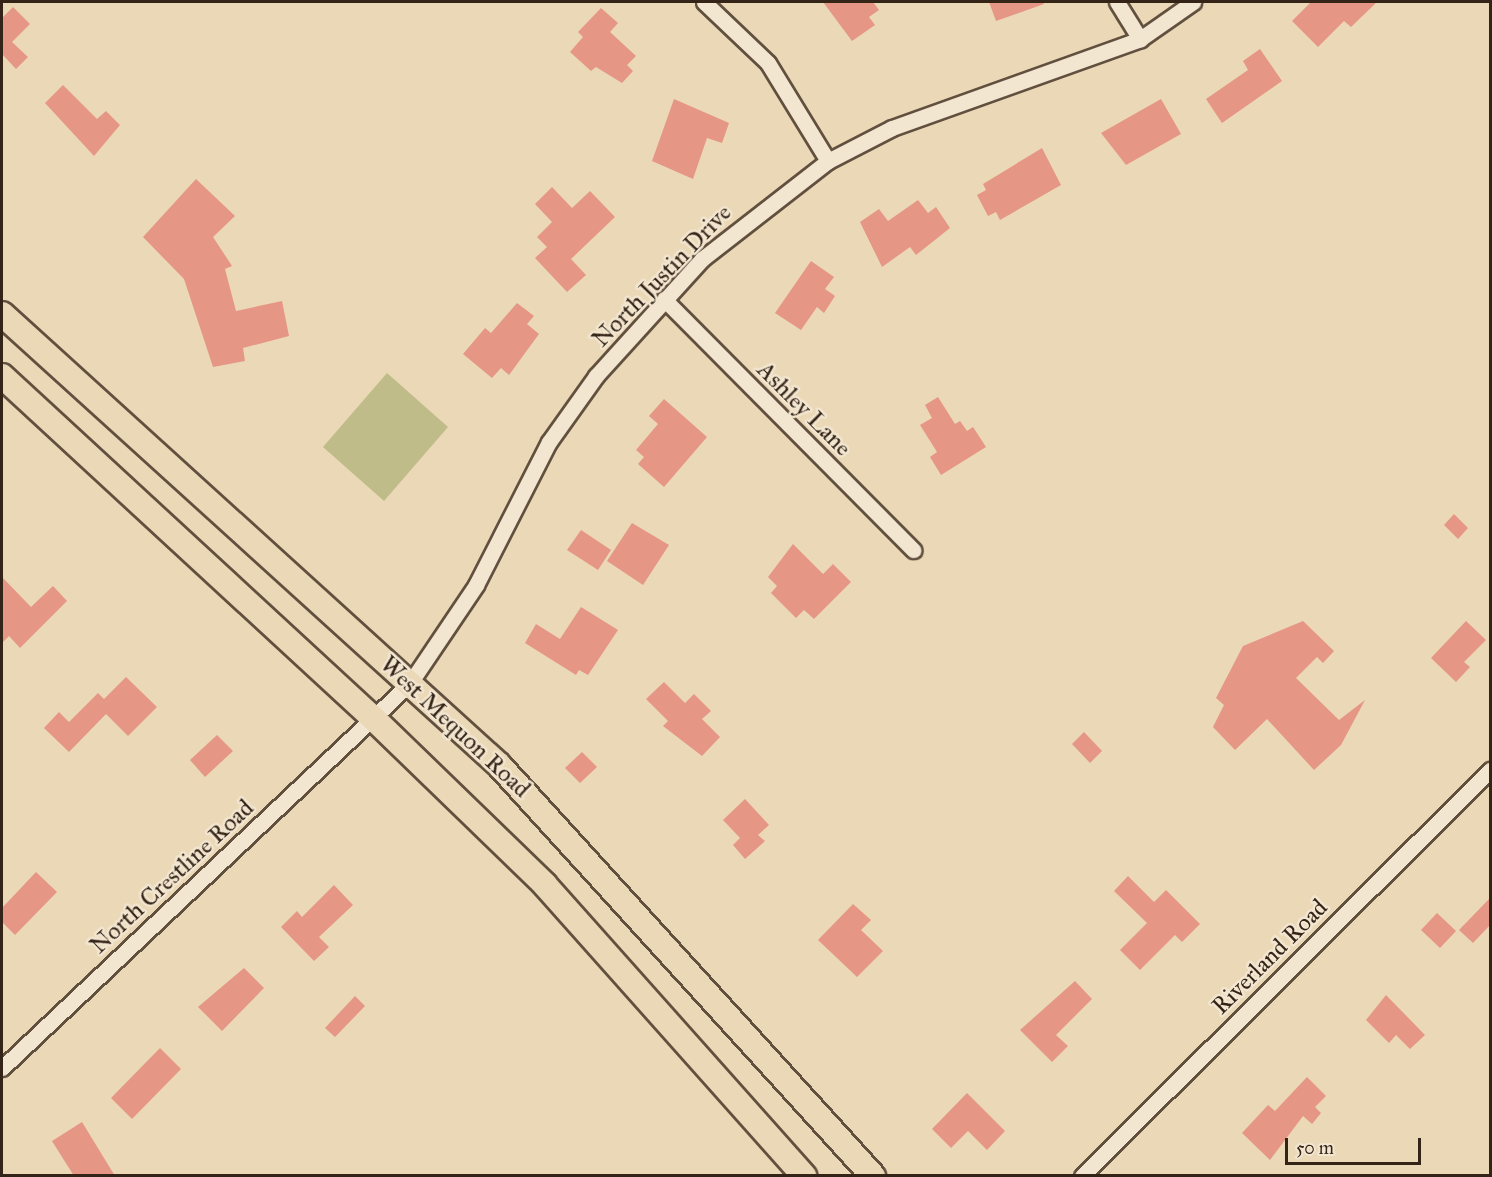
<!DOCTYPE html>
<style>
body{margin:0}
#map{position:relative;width:1492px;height:1177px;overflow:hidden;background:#ebd8b7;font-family:"IM FELL Great Primer",serif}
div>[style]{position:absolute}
.green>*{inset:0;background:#bfbc89}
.building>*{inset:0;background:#e59685}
.roads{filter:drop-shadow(2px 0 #62503f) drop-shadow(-2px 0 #62503f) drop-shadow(0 2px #62503f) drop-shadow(0 -2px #62503f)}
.minor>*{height:15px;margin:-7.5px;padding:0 7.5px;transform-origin:7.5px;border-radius:7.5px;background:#f2e6d0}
.primary>*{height:24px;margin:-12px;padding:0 12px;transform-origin:12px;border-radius:12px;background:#ebd8b7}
span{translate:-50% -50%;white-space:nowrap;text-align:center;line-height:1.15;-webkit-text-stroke:5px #f2e6d0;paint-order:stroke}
.street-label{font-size:24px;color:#342317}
.frame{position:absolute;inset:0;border:3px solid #342317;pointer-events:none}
.scale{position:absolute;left:1285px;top:1138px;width:136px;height:27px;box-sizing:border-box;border:3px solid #342317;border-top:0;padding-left:8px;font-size:18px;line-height:21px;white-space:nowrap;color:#342317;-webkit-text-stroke:4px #f2e6d0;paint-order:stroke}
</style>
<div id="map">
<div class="green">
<div style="clip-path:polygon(387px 373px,448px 427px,384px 501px,323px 447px)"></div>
</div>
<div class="building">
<div style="clip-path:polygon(823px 2px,873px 2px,879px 10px,869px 17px,875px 25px,852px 41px)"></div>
<div style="clip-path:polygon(989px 2px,1043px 2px,1044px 4px,996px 21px)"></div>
<div style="clip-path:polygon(1311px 2px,1377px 2px,1351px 27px,1344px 21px,1318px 47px,1292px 21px)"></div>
<div style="clip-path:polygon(13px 7px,30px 24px,12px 42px,28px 57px,16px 69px,2px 54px,2px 18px)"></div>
<div style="clip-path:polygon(601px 8px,618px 23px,610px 32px,636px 56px,627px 65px,633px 71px,622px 83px,596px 67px,591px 71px,570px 52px,583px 37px,578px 32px)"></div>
<div style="clip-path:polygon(1260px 49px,1282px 81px,1222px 123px,1206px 99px,1248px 70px,1243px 61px)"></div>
<div style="clip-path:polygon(63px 85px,97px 119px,106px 111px,120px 125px,94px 156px,45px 103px)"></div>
<div style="clip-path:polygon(674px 99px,729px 123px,722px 143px,707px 138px,693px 179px,652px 161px)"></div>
<div style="clip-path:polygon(1161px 99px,1181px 134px,1126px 165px,1101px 133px)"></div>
<div style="clip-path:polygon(1042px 148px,1061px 185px,1000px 220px,996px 212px,988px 216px,977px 195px,986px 190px,983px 184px)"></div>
<div style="clip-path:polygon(196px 179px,235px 216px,213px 237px,232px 266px,225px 269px,236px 311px,282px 301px,289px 336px,243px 348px,245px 361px,213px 367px,184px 279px,143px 237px)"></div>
<div style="clip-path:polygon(552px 187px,572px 208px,590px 191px,615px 217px,571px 259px,586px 275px,567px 292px,535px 258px,547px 247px,537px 237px,552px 222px,535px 204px)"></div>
<div style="clip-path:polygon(918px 200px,928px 213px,936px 207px,950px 228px,916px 255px,910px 247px,882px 267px,860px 222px,879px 209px,888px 221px)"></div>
<div style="clip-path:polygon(811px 261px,834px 277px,825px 289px,835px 296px,824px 313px,817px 307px,801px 330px,775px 313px)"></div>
<div style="clip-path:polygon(517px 303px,534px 316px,527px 324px,539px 334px,509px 375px,501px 368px,492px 378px,463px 354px,485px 328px,491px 333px)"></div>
<div style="clip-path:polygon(938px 397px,955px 424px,960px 421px,967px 431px,973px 427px,986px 447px,941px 475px,930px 457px,937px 452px,920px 425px,932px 418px,925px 405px)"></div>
<div style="clip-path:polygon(664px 399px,707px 437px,664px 487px,638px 464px,644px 457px,636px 450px,658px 424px,649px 416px)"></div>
<div style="clip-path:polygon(1454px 514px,1468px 528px,1458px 539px,1444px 525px)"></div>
<div style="clip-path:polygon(632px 523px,669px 545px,643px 585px,607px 561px)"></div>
<div style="clip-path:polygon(581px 530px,611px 550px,598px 570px,567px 550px)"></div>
<div style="clip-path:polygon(793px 544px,823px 574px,833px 564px,851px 582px,814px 619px,804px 610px,796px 618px,771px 593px,777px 586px,768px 577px)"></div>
<div style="clip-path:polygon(2px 577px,31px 607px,53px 586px,67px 601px,20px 648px,9px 636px,2px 643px)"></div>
<div style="clip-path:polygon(581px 607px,618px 630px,588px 675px,579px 670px,576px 675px,525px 643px,536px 624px,560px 639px)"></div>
<div style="clip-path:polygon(1303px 621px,1334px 651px,1323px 663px,1317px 657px,1296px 678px,1339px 720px,1365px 700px,1341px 745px,1314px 770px,1267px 719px,1235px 750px,1213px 727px,1224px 705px,1216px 698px,1243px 646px)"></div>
<div style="clip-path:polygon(1466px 621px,1486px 640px,1464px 662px,1470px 667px,1456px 682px,1431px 658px)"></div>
<div style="clip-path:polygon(126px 677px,157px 707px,128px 736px,106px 714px,69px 752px,44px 728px,59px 712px,69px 722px,98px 693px,104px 699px)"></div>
<div style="clip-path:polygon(664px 682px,685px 703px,694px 694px,711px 711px,702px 719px,720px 737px,702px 756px,663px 726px,668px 721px,646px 699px)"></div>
<div style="clip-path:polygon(1084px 732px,1102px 751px,1090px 763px,1072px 744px)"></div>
<div style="clip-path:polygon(217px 735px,233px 751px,205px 777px,190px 760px)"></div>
<div style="clip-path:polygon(582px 752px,597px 767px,580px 783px,565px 768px)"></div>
<div style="clip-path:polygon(745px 799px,769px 825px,758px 835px,765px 841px,745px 859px,733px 845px,740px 838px,723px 820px)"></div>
<div style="clip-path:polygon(36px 872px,57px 892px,15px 935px,2px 922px,2px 908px)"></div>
<div style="clip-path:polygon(1128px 876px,1154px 902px,1166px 890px,1200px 924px,1182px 942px,1175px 935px,1140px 970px,1120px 950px,1147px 923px,1114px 891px)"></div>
<div style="clip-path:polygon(334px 885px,353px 905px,319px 937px,329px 947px,314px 961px,281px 927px,297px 911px,302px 917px)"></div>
<div style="clip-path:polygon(1491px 897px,1491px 924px,1473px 943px,1459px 930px)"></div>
<div style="clip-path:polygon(853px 904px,871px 920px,861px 930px,883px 951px,857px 977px,818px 940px)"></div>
<div style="clip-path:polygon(1437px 913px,1456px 931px,1440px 948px,1421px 930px)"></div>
<div style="clip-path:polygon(244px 968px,264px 988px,222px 1031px,198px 1007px)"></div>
<div style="clip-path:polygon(1075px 981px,1092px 999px,1056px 1035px,1068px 1046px,1052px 1062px,1020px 1030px)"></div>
<div style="clip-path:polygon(1386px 995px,1425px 1035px,1410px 1049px,1396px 1035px,1389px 1043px,1366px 1020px)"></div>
<div style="clip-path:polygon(355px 996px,365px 1006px,335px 1037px,325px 1028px)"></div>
<div style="clip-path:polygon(160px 1048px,181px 1069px,132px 1119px,111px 1098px)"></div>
<div style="clip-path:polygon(1307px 1077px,1326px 1096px,1315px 1107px,1321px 1113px,1312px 1124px,1303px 1116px,1270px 1160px,1242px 1133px,1268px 1105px,1275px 1111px)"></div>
<div style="clip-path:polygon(967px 1093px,1005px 1131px,987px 1150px,968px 1131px,951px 1148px,932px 1129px)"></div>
<div style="clip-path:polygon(82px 1122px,115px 1176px,74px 1176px,52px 1141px)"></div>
</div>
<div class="roads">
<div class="minor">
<div style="left:704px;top:2px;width:88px;rotate:43.6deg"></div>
<div style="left:768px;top:63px;width:115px;rotate:58.5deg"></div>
<div style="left:1117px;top:2px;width:44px;rotate:58.1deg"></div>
<div style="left:664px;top:299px;width:354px;rotate:45.2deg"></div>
<div style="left:2px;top:1068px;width:561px;rotate:-43.34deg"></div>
<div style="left:410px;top:683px;width:118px;rotate:-56deg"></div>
<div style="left:476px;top:585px;width:161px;rotate:-63deg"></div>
<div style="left:549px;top:442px;width:81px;rotate:-54.5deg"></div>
<div style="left:596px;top:376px;width:158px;rotate:-47.8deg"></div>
<div style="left:702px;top:259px;width:160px;rotate:-37.9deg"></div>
<div style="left:828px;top:161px;width:72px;rotate:-27.3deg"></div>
<div style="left:892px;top:128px;width:263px;rotate:-19.7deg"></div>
<div style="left:1140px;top:39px;width:65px;rotate:-34.9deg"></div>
<div style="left:1082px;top:1176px;width:576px;rotate:-44.86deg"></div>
</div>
<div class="primary">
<div style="left:2px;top:314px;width:671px;rotate:42.22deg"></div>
<div style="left:499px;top:765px;width:556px;rotate:47.7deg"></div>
<div style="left:2px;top:376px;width:506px;rotate:42.68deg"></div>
<div style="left:374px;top:719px;width:238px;rotate:44.1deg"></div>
<div style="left:545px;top:885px;width:390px;rotate:48.3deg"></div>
</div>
</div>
<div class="street-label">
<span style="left:662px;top:276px;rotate:-46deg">North Justin Drive</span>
<span style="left:804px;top:409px;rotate:45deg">Ashley Lane</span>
<span style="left:455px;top:727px;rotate:43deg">West Mequon Road</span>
<span style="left:172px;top:877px;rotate:-43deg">North Crestline Road</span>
<span style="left:1270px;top:957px;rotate:-45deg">Riverland Road</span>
</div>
<div class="frame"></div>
<div class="scale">50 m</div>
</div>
